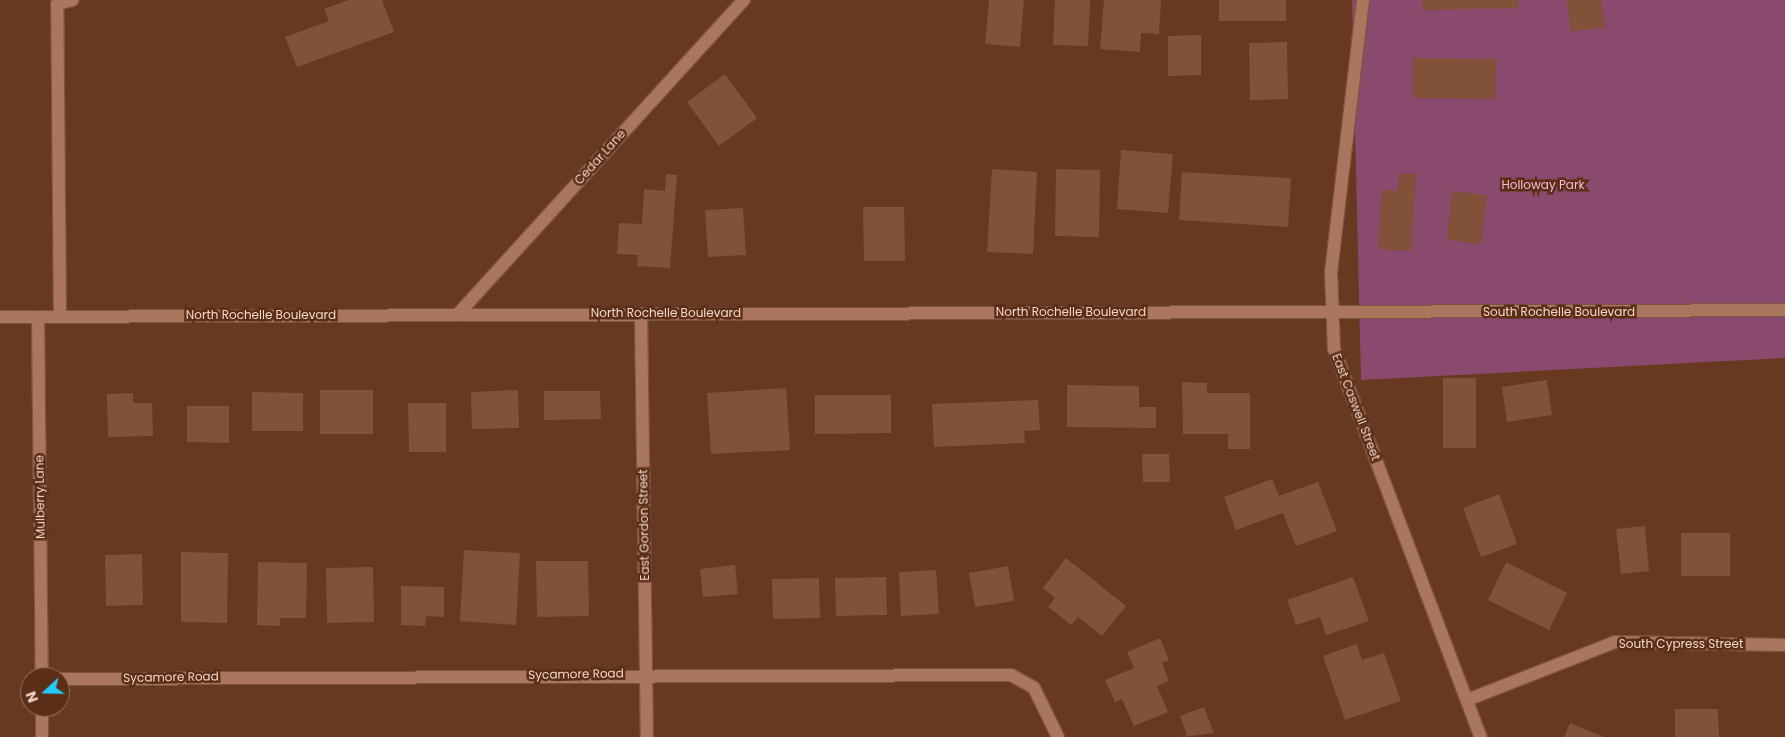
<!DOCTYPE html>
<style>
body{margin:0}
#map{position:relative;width:1785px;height:737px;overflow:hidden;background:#673921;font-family:Poppins,sans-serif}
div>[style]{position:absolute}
.green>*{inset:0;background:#8a4a6e}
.building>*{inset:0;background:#825139}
.roads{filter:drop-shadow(1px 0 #7c5540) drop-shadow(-1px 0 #7c5540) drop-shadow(0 1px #7c5540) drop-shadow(0 -1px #7c5540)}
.minor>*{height:12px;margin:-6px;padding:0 6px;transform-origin:6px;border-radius:6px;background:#aa765d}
span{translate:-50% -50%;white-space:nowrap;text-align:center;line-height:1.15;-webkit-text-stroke:5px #5b2e16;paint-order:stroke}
.street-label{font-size:12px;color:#f2d5c8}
.park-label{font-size:12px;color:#f7b8d8}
.north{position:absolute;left:20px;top:667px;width:50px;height:50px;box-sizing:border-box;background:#5b2e16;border:1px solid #97715d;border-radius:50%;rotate:249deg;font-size:14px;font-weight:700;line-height:20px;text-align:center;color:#f2d5c8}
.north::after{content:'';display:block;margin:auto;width:18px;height:22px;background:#24c9fe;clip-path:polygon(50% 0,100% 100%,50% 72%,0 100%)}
</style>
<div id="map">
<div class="green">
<div style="clip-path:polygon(1352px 0,1785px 0,1785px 358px,1361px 380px)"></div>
</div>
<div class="building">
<div style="clip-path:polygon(349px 0,382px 0,394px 32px,297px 67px,285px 37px,329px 21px,324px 9px)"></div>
<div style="clip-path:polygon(989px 0,1024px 0,1020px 47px,985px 44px)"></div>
<div style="clip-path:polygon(1055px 0,1090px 0,1088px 46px,1053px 45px)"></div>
<div style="clip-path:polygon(1104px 0,1161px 0,1159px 34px,1141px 33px,1140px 52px,1100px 49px)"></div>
<div style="clip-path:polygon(1219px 0,1286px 0,1286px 21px,1219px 21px)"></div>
<div style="clip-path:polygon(1422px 0,1518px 0,1519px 8px,1423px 10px)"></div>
<div style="clip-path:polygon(1567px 0,1601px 0,1605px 27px,1571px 32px)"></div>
<div style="clip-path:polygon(1201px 35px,1201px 75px,1168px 76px,1168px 36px)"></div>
<div style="clip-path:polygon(1287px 42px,1288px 99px,1250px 100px,1249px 43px)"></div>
<div style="clip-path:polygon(1413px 58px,1496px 59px,1495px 99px,1413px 98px)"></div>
<div style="clip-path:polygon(725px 74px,757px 118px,719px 146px,687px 102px)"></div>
<div style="clip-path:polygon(1121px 150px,1173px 154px,1168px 213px,1117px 209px)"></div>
<div style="clip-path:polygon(992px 169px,1037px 172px,1033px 254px,987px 252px)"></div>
<div style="clip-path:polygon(1056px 169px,1100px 170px,1099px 237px,1055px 236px)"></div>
<div style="clip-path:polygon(1182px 172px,1291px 178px,1288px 227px,1179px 220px)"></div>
<div style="clip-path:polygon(1399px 173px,1416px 174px,1411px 251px,1378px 249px,1382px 190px,1398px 191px)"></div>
<div style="clip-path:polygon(666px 174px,677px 175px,670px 268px,637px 266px,638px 255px,617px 254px,619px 223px,642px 224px,644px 189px,665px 191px)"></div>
<div style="clip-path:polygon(1452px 191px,1487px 195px,1481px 244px,1447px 240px)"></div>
<div style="clip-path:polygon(863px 207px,904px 207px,905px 261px,864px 261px)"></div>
<div style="clip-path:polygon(743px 208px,746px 255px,708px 257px,705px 210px)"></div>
<div style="clip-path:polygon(1443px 378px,1476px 378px,1476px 448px,1443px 448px)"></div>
<div style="clip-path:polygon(1547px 380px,1552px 415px,1507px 422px,1502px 387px)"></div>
<div style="clip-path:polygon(1182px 382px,1207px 383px,1207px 393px,1250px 393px,1250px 449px,1228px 449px,1228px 434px,1183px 434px)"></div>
<div style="clip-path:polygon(1067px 385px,1139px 386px,1139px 407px,1156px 407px,1156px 428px,1067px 427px)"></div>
<div style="clip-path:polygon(786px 388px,790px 450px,711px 454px,707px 393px)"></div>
<div style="clip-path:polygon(320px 390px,373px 390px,373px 434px,320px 434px)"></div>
<div style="clip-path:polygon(518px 390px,519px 428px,472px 429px,471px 392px)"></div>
<div style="clip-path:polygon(544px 391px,600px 391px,601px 419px,544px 420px)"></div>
<div style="clip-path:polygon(252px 392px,303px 393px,303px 431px,252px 431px)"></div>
<div style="clip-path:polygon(133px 393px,133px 403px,152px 403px,153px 436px,108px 437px,107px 394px)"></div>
<div style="clip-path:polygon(815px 395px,891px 395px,891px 433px,815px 434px)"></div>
<div style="clip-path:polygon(1038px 400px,1040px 430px,1024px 431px,1025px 443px,934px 447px,932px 404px)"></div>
<div style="clip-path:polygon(408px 403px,446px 403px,446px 452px,409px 452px)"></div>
<div style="clip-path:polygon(187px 406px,229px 406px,229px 443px,187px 442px)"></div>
<div style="clip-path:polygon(1142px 454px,1169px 454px,1170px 482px,1143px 482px)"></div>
<div style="clip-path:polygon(1272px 479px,1279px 496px,1318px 482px,1337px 531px,1296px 546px,1283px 513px,1236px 530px,1224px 497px)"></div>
<div style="clip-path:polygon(1499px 494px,1517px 544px,1481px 557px,1463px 508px)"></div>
<div style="clip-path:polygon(1645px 526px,1649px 571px,1621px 574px,1616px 529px)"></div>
<div style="clip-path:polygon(1681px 533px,1730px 533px,1730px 576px,1681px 576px)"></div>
<div style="clip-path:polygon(464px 550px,520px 553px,516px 625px,460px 621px)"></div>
<div style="clip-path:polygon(181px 552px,228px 553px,227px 623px,181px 622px)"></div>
<div style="clip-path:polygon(142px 554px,143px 605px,106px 606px,105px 555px)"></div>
<div style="clip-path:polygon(1066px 558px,1126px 606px,1102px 636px,1078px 617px,1071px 625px,1048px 607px,1055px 598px,1043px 588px)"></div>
<div style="clip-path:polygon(536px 561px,588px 561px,589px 616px,537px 617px)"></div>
<div style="clip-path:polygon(258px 562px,307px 563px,306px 618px,280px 618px,280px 626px,257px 625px)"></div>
<div style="clip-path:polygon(1506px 562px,1567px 593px,1549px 630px,1488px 600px)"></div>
<div style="clip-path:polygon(735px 565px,738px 594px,703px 597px,700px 569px)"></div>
<div style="clip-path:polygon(1008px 566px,1014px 601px,975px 607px,969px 573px)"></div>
<div style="clip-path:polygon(373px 567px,374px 622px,327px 623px,326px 568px)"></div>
<div style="clip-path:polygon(936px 570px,939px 614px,901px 616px,899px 572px)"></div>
<div style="clip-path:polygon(886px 577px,887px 615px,836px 616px,835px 578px)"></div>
<div style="clip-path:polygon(1353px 577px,1369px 621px,1326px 635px,1320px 617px,1296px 625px,1287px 600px)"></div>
<div style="clip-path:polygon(819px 578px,820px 618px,773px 619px,772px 579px)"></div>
<div style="clip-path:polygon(401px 586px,444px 587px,444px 617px,426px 616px,425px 626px,401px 625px)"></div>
<div style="clip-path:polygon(1160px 638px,1169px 660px,1162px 663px,1169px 681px,1157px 686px,1168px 712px,1134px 726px,1122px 699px,1115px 702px,1105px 680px,1134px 668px,1127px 652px)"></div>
<div style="clip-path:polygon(1357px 644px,1362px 660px,1384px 653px,1401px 701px,1345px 720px,1323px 656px)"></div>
<div style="clip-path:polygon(1204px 707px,1214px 733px,1182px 737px,1187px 735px,1180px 716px)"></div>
<div style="clip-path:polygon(1675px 709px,1718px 709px,1719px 737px,1675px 737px)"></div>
<div style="clip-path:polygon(1570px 723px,1604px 737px,1564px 737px)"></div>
</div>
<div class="roads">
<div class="minor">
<div style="left:1363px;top:0;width:273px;rotate:96.7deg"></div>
<div style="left:1331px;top:271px;width:78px;rotate:87.8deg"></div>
<div style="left:1334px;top:349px;width:415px;rotate:69.3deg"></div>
<div style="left:458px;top:314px;width:425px;rotate:-47.7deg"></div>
<div style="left:641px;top:314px;width:423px;rotate:89.2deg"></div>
<div style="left:0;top:317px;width:1785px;rotate:-0.22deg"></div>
<div style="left:38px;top:317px;width:360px;rotate:89.4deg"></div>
<div style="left:60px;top:317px;width:313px;rotate:-90.5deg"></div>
<div style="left:57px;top:4px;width:16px;rotate:-15deg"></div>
<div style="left:60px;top:679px;width:951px;rotate:-0.24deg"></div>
<div style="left:1011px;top:675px;width:26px;rotate:29deg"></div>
<div style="left:1034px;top:688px;width:55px;rotate:63.9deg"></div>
<div style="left:1467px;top:700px;width:159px;rotate:-21.4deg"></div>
<div style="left:1615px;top:642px;width:170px;rotate:1deg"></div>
<div style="left:42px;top:707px;width:30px;rotate:90deg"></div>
</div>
</div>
<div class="street-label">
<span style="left:600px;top:157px;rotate:-48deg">Cedar Lane</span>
<span style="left:1071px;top:312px">North Rochelle Boulevard</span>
<span style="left:1559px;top:312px">South Rochelle Boulevard</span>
<span style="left:666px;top:313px">North Rochelle Boulevard</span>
<span style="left:261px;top:315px">North Rochelle Boulevard</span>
<span style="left:1356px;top:407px;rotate:69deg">East Caswell Street</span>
<span style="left:40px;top:497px;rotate:-91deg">Mulberry Lane</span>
<span style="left:644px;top:525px;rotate:-91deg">East Gordon Street</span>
<span style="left:1681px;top:644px">South Cypress Street</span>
<span style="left:576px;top:674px;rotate:-1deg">Sycamore Road</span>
<span style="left:171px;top:677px;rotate:-1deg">Sycamore Road</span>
</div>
<div class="park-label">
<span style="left:1543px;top:185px">Holloway Park</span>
</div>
<div class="north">N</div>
</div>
